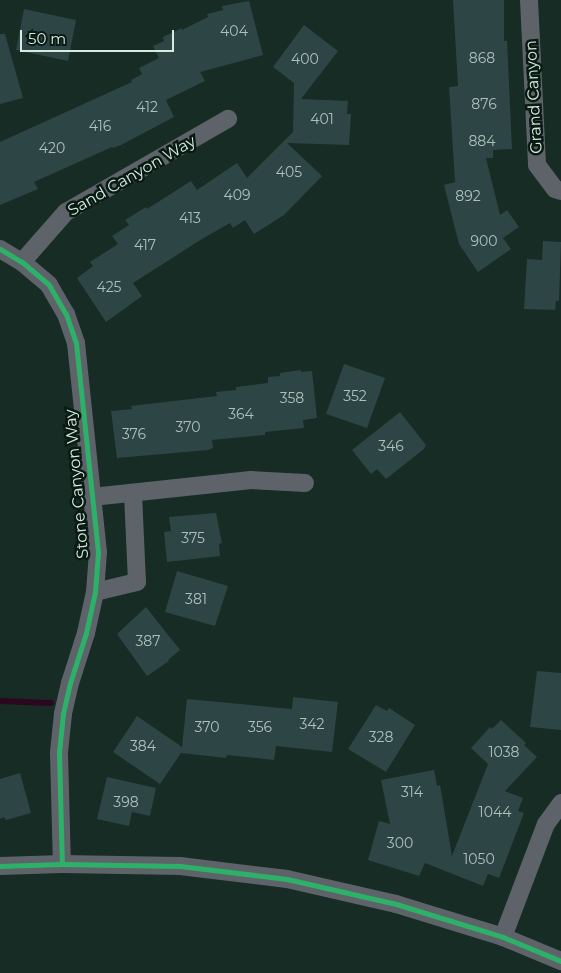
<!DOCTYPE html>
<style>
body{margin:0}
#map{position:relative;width:561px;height:973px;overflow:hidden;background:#162c24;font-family:Montserrat,sans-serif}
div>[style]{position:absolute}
.stream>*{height:6px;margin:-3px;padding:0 3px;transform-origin:3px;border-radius:3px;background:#2c071f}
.building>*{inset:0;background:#2e4546}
.minor>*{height:18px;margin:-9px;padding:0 9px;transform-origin:9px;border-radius:9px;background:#5d6369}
.cycleway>*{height:5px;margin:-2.5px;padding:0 2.5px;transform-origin:2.5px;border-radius:2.5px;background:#2db169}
span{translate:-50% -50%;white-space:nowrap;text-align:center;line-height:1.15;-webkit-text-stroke:5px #091a13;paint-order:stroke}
.number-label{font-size:14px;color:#abc2ba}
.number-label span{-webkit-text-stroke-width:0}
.street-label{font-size:16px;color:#d5ebe1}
.scale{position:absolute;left:20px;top:30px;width:154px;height:22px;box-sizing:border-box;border:2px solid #d5ebe1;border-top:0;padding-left:6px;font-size:15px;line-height:18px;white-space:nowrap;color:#d5ebe1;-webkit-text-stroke:4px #091a13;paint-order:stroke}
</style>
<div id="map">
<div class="stream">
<div style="left:0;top:701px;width:51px;rotate:2.2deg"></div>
</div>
<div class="building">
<div style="clip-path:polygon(453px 0,504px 0,504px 41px,507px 41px,512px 149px,493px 150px,493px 158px,486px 158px,500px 215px,507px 210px,519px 227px,503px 238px,511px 249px,478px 272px,459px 244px,444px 185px,455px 182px,449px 87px,458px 86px)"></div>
<div style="clip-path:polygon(249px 1px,263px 55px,200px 72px,205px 81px,166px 100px,174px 117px,121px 145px,113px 148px,112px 147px,34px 182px,38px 189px,0 205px,0 142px,132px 82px,131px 80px,142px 74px,139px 68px,159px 58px,153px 46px,164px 41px,163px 37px,182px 28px,182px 30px,208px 17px,207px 14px,223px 10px,222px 6px)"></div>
<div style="clip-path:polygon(24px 9px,76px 20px,68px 61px,16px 50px)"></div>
<div style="clip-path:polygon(304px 25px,338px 51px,301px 99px,348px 101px,347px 114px,351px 114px,349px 145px,287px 143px,322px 176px,284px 215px,254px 234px,245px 220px,233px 228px,230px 223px,202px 239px,133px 283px,142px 296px,106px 322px,77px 278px,93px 266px,90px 262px,118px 244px,112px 236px,129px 225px,125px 220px,146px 207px,147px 209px,191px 181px,197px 190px,237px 163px,247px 178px,293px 132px,294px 83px,273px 67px)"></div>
<div style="clip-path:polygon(0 34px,5px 34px,23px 98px,0 104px)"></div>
<div style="clip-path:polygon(543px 241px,561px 242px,559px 301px,556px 301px,555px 310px,524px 309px,527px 259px,542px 260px)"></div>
<div style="clip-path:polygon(344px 364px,385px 378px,367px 428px,326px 414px)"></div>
<div style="clip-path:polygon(301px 370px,301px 372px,312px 371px,317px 418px,303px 420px,304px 428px,265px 432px,265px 435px,212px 440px,213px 448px,208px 450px,117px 458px,111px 411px,132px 409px,131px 406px,217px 396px,216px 392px,236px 390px,236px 387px,268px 383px,268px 377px,280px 376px,280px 373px)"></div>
<div style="clip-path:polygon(400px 412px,426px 445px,424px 449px,386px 479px,377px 469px,371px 474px,352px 450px)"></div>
<div style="clip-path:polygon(216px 513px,222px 543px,219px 544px,220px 556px,167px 562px,164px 532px,171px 531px,169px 517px)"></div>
<div style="clip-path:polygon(177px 571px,228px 586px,215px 626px,165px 612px)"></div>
<div style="clip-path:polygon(146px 607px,180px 650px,168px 660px,169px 661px,147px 676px,117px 634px)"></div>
<div style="clip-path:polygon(537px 671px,561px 673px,561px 730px,530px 727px)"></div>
<div style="clip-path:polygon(293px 697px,338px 702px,332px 752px,276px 746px,274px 760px,227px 755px,226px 758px,181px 753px,160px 784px,113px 752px,137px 716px,182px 747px,187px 699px,292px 709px)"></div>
<div style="clip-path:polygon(376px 705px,387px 711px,389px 708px,415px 725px,386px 772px,348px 749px)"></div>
<div style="clip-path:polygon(501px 720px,526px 743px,524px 745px,537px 757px,505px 791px,523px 798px,518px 811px,524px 813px,499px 878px,488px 874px,483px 886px,425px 863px,419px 876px,368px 860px,379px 821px,390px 824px,381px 780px,434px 770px,437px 786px,440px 785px,452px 856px,488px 764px,471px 748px,490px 727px,492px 729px)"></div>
<div style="clip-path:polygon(20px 773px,31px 813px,6px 820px,4px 817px,0 819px,0 779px)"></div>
<div style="clip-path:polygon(107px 777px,156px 788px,150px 816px,132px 812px,129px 826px,97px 819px)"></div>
</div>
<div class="minor">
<div style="left:529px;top:0;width:165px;rotate:87.2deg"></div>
<div style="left:537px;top:165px;width:30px;rotate:53deg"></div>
<div style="left:555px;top:189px;width:6px;rotate:18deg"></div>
<div style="left:0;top:249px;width:26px;rotate:31deg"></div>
<div style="left:22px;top:262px;width:35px;rotate:40deg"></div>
<div style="left:49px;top:285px;width:34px;rotate:60deg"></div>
<div style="left:66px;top:314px;width:31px;rotate:71deg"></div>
<div style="left:76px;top:343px;width:210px;rotate:84deg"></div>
<div style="left:98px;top:552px;width:40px;rotate:94.3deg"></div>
<div style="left:95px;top:592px;width:42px;rotate:102.4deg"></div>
<div style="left:86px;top:633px;width:52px;rotate:107.7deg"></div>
<div style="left:70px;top:683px;width:32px;rotate:103deg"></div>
<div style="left:63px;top:714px;width:39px;rotate:96deg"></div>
<div style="left:59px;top:753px;width:111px;rotate:88.5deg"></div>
<div style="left:22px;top:262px;width:67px;rotate:-48.7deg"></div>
<div style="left:66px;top:212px;width:187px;rotate:-29.9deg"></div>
<div style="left:92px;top:497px;width:160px;rotate:-6.1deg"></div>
<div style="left:251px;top:480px;width:54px;rotate:3.2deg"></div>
<div style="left:95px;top:592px;width:43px;rotate:-13.4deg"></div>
<div style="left:137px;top:582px;width:89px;rotate:-92.6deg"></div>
<div style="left:0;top:866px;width:62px;rotate:-1.8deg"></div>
<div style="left:62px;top:864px;width:118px;rotate:1deg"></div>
<div style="left:180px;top:866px;width:108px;rotate:6.9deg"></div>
<div style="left:287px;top:879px;width:112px;rotate:12.9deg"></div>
<div style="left:396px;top:904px;width:112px;rotate:17.1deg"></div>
<div style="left:503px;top:937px;width:63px;rotate:22.5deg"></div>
<div style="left:503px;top:937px;width:121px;rotate:-69.2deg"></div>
<div style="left:546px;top:824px;width:26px;rotate:-54deg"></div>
</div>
<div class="cycleway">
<div style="left:0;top:249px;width:26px;rotate:31deg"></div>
<div style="left:22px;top:262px;width:35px;rotate:40deg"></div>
<div style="left:49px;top:285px;width:34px;rotate:60deg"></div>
<div style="left:66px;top:314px;width:31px;rotate:71deg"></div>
<div style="left:76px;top:343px;width:210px;rotate:84deg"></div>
<div style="left:98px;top:552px;width:40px;rotate:94.3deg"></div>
<div style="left:95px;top:592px;width:42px;rotate:102.4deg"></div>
<div style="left:86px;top:633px;width:52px;rotate:107.7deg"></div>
<div style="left:70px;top:683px;width:32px;rotate:103deg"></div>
<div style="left:63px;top:714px;width:39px;rotate:96deg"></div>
<div style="left:59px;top:753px;width:111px;rotate:88.5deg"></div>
<div style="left:0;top:866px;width:62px;rotate:-1.8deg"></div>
<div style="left:62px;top:864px;width:118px;rotate:1deg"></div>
<div style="left:180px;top:866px;width:108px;rotate:6.9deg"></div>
<div style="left:287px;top:879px;width:112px;rotate:12.9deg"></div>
<div style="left:396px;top:904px;width:112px;rotate:17.1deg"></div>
<div style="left:503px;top:937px;width:63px;rotate:22.5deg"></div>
</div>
<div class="number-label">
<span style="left:234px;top:31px">404</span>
<span style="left:482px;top:58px">868</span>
<span style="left:305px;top:59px">400</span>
<span style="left:484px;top:104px">876</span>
<span style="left:147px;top:107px">412</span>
<span style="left:322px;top:119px">401</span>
<span style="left:100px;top:126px">416</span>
<span style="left:482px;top:141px">884</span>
<span style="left:52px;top:148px">420</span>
<span style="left:289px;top:172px">405</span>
<span style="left:237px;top:195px">409</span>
<span style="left:468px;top:196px">892</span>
<span style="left:190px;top:218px">413</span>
<span style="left:484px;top:241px">900</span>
<span style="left:145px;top:245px">417</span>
<span style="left:109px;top:287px">425</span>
<span style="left:355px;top:396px">352</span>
<span style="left:292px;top:398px">358</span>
<span style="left:241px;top:414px">364</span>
<span style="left:188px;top:427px">370</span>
<span style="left:134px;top:434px">376</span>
<span style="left:391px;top:446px">346</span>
<span style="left:193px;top:538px">375</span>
<span style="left:196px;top:599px">381</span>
<span style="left:148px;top:641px">387</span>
<span style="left:312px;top:724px">342</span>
<span style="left:207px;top:727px">370</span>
<span style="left:260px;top:727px">356</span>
<span style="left:381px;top:737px">328</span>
<span style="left:143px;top:746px">384</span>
<span style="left:504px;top:752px">1038</span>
<span style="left:412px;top:792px">314</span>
<span style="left:126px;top:802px">398</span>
<span style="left:495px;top:812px">1044</span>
<span style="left:400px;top:843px">300</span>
<span style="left:479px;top:859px">1050</span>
</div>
<div class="street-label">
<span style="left:534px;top:97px;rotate:-93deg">Grand Canyon</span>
<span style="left:132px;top:176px;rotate:-30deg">Sand Canyon Way</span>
<span style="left:77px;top:484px;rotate:-95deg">Stone Canyon Way</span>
</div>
<div class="scale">50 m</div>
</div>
